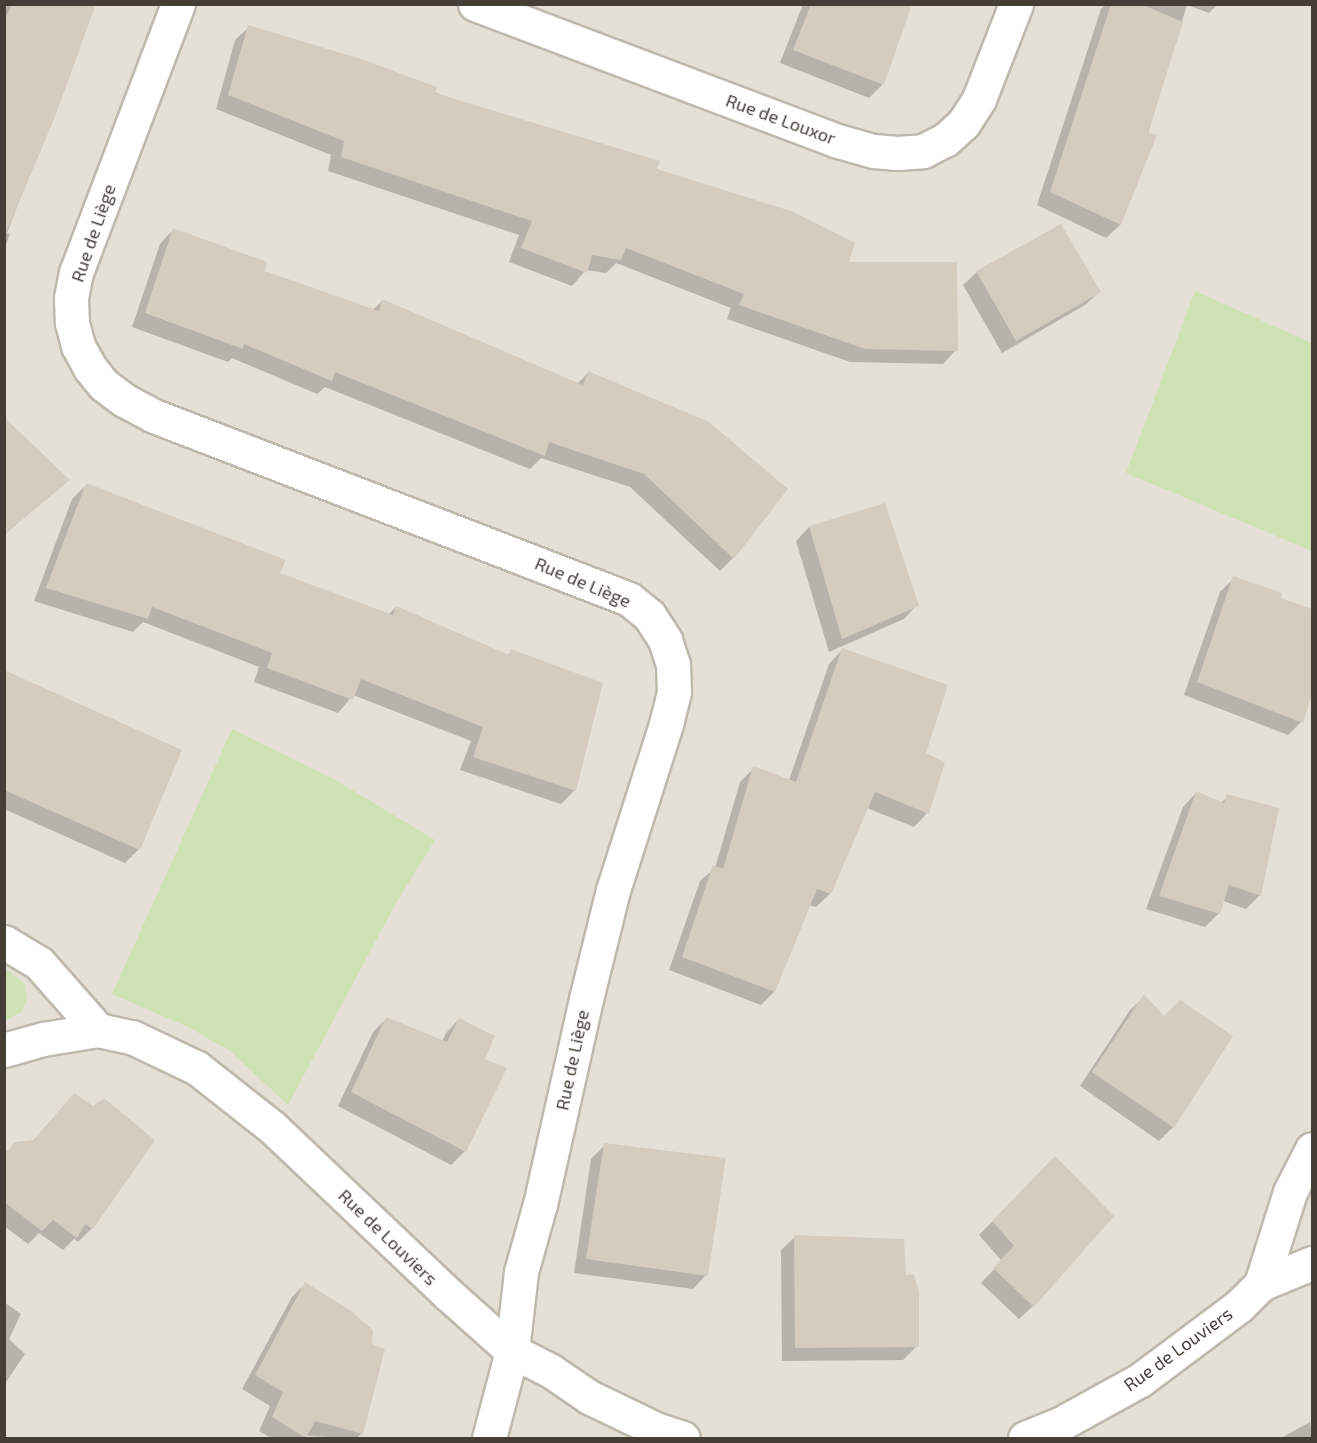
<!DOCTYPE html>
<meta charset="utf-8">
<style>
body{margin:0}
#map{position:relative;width:1317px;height:1443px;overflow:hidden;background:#f2eee7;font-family:"Exo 2",sans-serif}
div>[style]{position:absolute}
.residential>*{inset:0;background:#e5e0d6}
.green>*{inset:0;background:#cfe2b3}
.shadow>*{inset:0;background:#0003}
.building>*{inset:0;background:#d5ccc0}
.roads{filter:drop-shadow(2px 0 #bfb8ad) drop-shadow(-2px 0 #bfb8ad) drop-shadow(0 2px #bfb8ad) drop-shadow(0 -2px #bfb8ad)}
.street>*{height:33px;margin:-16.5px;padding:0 16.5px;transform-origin:16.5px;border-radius:16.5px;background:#fff}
span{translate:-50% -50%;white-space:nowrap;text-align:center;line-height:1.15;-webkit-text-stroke:4.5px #fff;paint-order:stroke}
.street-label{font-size:18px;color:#443e37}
.frame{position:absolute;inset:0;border:6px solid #443e37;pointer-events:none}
</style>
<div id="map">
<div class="residential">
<div style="clip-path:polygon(5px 5px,1312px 5px,1312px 1438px,5px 1438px)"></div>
</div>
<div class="green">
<div style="clip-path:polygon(1195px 291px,1312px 343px,1312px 551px,1126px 473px)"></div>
<div style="clip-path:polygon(232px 729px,334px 779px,435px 840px,396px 903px,288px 1105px,230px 1051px,190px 1028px,112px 994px)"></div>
<div style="clip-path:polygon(5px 968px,25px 984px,27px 997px,22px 1012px,5px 1020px)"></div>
</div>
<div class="shadow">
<div style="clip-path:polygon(4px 4px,95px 4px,7px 233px,10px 234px,4px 251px)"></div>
<div style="clip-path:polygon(803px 4px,910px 4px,883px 84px,869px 98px,780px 63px)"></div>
<div style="clip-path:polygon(1106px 4px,1218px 4px,1209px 13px,1187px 5px,1120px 225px,1106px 238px,1037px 205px,1101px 9px)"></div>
<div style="clip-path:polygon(249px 27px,655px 170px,847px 264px,956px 350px,943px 364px,850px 362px,727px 319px,731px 308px,616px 263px,606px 273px,586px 270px,572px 286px,509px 262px,519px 235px,328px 171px,331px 155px,216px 109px,235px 40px)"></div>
<div style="clip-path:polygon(173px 230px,263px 272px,373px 310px,382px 301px,577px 384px,588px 373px,733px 558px,720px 571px,630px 487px,541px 458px,530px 469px,325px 387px,317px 394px,232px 358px,228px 362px,132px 327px,160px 244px)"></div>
<div style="clip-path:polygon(977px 272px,1099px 292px,1085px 305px,1002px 353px,963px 285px)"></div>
<div style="clip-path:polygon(4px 419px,68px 480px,4px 535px)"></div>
<div style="clip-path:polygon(86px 485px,279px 574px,388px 615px,396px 607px,507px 656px,512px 651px,575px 790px,561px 804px,460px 770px,471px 741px,353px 695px,338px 713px,254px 682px,259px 667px,143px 622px,133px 632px,34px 601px,72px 499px)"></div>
<div style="clip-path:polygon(809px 527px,917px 605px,904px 619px,829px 652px,796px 541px)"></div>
<div style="clip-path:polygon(1234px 578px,1280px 600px,1312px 610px,1312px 691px,1301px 722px,1288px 735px,1184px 695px,1220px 592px)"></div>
<div style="clip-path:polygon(842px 650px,927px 813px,914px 827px,867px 808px,830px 894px,816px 907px,809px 905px,774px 992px,761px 1005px,669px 970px,700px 881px,715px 868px,740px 782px,754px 768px,789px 780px,829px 664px)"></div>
<div style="clip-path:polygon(4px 680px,139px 849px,125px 863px,4px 809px)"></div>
<div style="clip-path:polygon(1196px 793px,1220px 804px,1228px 796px,1260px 895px,1246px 909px,1223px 901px,1219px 913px,1205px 927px,1146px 909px,1183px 807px)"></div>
<div style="clip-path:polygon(1144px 997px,1164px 1018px,1231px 1037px,1173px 1127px,1159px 1141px,1080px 1086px,1130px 1010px)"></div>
<div style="clip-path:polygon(386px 1019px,442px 1042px,446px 1033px,459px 1019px,483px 1060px,505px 1068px,465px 1151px,451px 1165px,338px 1106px,373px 1032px)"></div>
<div style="clip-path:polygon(61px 1109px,153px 1140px,92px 1228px,78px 1242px,74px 1239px,63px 1250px,39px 1233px,28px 1244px,4px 1226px,4px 1154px,15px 1144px,32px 1142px)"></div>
<div style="clip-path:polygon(605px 1145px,706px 1275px,693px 1289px,574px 1273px,591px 1159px)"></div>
<div style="clip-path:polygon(1055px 1158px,1033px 1306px,1019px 1319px,981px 1283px,1002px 1261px,979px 1235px)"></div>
<div style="clip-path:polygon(795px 1237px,917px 1346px,903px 1360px,782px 1361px,781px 1250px)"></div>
<div style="clip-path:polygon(305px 1284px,362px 1433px,357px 1438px,305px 1436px,303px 1438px,271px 1438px,259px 1431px,270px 1406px,242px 1389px,292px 1297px)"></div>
<div style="clip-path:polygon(4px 1302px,21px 1314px,9px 1339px,25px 1354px,4px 1385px)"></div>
<div style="clip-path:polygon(1310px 1422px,1312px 1438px,1281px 1438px)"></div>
</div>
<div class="building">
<div style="clip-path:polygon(12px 4px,96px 4px,55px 117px,5px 235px,4px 22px)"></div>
<div style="clip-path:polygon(811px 4px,912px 4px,884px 85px,793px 50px)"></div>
<div style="clip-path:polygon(1111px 4px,1141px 4px,1183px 22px,1148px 132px,1157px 135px,1121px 225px,1050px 192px)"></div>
<div style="clip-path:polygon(248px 25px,361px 59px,437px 87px,435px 93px,660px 161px,657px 169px,791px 211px,855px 243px,849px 262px,957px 262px,958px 351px,865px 349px,739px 305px,744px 294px,626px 248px,621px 260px,592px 255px,587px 273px,521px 248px,532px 221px,341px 157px,344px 141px,228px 95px)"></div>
<div style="clip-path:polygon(1061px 224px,1101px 292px,1016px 341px,976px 271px)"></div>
<div style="clip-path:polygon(173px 228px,267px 262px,265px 271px,379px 311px,382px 299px,583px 385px,588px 371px,709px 422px,788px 489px,734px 559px,644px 474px,549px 442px,545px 456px,335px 372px,332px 381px,244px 344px,243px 349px,145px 313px)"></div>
<div style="clip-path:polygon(4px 417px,70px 480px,4px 535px)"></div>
<div style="clip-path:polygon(86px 483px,286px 560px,280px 573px,393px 615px,396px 606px,509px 655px,511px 649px,603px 683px,576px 791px,473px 757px,483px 727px,361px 679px,353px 700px,267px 668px,272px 653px,152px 607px,148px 619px,46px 588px)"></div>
<div style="clip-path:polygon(885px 503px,919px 606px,842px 639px,809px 526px)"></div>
<div style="clip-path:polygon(1233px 576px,1282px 593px,1281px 598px,1312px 609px,1312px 695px,1303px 723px,1197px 682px)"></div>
<div style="clip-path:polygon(842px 648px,948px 685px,926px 753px,945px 762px,929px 814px,875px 792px,831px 894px,817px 889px,775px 992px,682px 957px,713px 865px,723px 869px,753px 766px,796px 782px)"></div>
<div style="clip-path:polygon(4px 670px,182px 750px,140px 850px,4px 790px)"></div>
<div style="clip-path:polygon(1196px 791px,1224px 803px,1227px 794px,1279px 808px,1261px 896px,1229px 885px,1220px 914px,1159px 896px)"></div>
<div style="clip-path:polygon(1144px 994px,1164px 1016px,1180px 1000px,1233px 1036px,1174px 1128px,1092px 1072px)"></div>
<div style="clip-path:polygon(386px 1017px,447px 1042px,459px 1018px,495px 1036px,485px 1059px,507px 1068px,466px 1152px,351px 1092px)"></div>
<div style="clip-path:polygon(74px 1093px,93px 1106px,104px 1098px,155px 1140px,93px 1229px,85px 1224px,77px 1238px,53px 1220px,42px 1231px,4px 1202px,4px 1155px,15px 1142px,34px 1140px)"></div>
<div style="clip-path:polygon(604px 1143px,726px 1158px,708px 1276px,586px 1259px)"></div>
<div style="clip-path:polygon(1055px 1156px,1114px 1216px,1034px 1307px,993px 1268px,1014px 1246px,992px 1221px)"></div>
<div style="clip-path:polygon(794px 1235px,904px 1239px,906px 1275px,914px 1274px,919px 1292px,919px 1347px,795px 1348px)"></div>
<div style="clip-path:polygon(305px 1282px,351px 1311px,373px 1330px,372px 1344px,385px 1349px,363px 1434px,315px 1421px,306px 1438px,272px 1417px,283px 1392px,255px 1375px)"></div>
</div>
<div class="roads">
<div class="street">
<div style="left:178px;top:4px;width:287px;rotate:110.8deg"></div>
<div style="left:76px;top:272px;width:26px;rotate:101deg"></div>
<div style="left:71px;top:298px;width:25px;rotate:88deg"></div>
<div style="left:72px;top:323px;width:24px;rotate:75deg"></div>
<div style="left:78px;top:346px;width:25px;rotate:61deg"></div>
<div style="left:90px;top:368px;width:22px;rotate:51deg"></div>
<div style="left:104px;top:385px;width:25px;rotate:37deg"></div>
<div style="left:124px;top:400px;width:34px;rotate:28deg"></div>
<div style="left:154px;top:416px;width:509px;rotate:21.07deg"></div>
<div style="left:629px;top:599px;width:26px;rotate:39deg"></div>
<div style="left:649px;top:615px;width:30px;rotate:57deg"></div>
<div style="left:665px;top:640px;width:25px;rotate:72deg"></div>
<div style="left:673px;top:664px;width:28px;rotate:88deg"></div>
<div style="left:674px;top:692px;width:30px;rotate:104deg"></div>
<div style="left:667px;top:721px;width:177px;rotate:107.7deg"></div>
<div style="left:613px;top:890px;width:112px;rotate:103.9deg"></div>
<div style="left:586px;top:999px;width:210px;rotate:102.6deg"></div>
<div style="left:540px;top:1204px;width:71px;rotate:105.6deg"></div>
<div style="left:521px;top:1272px;width:80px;rotate:96.5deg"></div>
<div style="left:512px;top:1351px;width:90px;rotate:104.8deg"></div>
<div style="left:475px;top:4px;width:388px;rotate:20.7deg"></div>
<div style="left:838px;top:141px;width:37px;rotate:16deg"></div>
<div style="left:874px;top:151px;width:23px;rotate:5deg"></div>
<div style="left:897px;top:153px;width:26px;rotate:-4deg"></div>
<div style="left:923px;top:151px;width:25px;rotate:-27deg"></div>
<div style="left:945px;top:140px;width:24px;rotate:-42deg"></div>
<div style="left:963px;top:124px;width:30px;rotate:-57deg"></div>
<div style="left:979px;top:99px;width:102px;rotate:-68.7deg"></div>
<div style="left:4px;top:942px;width:41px;rotate:31deg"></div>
<div style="left:39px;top:963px;width:89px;rotate:48.6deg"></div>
<div style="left:4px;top:1050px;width:41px;rotate:-15.8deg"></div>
<div style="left:43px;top:1039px;width:56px;rotate:-9.3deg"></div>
<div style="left:98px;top:1030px;width:35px;rotate:12deg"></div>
<div style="left:132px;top:1037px;width:72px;rotate:25.5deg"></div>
<div style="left:197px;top:1068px;width:95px;rotate:38.2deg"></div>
<div style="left:272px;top:1127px;width:243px;rotate:43.5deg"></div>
<div style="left:448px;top:1294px;width:86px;rotate:41.7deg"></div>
<div style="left:512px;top:1351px;width:44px;rotate:27.1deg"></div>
<div style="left:551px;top:1371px;width:46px;rotate:34.4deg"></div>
<div style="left:589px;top:1397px;width:76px;rotate:25.6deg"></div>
<div style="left:658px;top:1430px;width:26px;rotate:18deg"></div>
<div style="left:1261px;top:1284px;width:96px;rotate:-72.5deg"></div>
<div style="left:1290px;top:1192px;width:48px;rotate:-62.9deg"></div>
<div style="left:1025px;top:1438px;width:40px;rotate:-22deg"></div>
<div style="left:1062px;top:1423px;width:89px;rotate:-28.9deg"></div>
<div style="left:1140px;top:1380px;width:124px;rotate:-36.8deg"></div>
<div style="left:1239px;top:1306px;width:31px;rotate:-45deg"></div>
<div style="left:1261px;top:1284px;width:55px;rotate:-22.4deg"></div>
</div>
</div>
<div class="street-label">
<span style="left:781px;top:119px;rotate:20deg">Rue de Louxor</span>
<span style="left:93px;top:233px;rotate:-71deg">Rue de Liège</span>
<span style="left:583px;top:582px;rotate:23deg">Rue de Liège</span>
<span style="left:572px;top:1060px;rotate:-78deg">Rue de Liège</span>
<span style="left:388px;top:1237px;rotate:44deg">Rue de Louviers</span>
<span style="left:1178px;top:1349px;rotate:-36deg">Rue de Louviers</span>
</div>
<div class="frame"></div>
</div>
